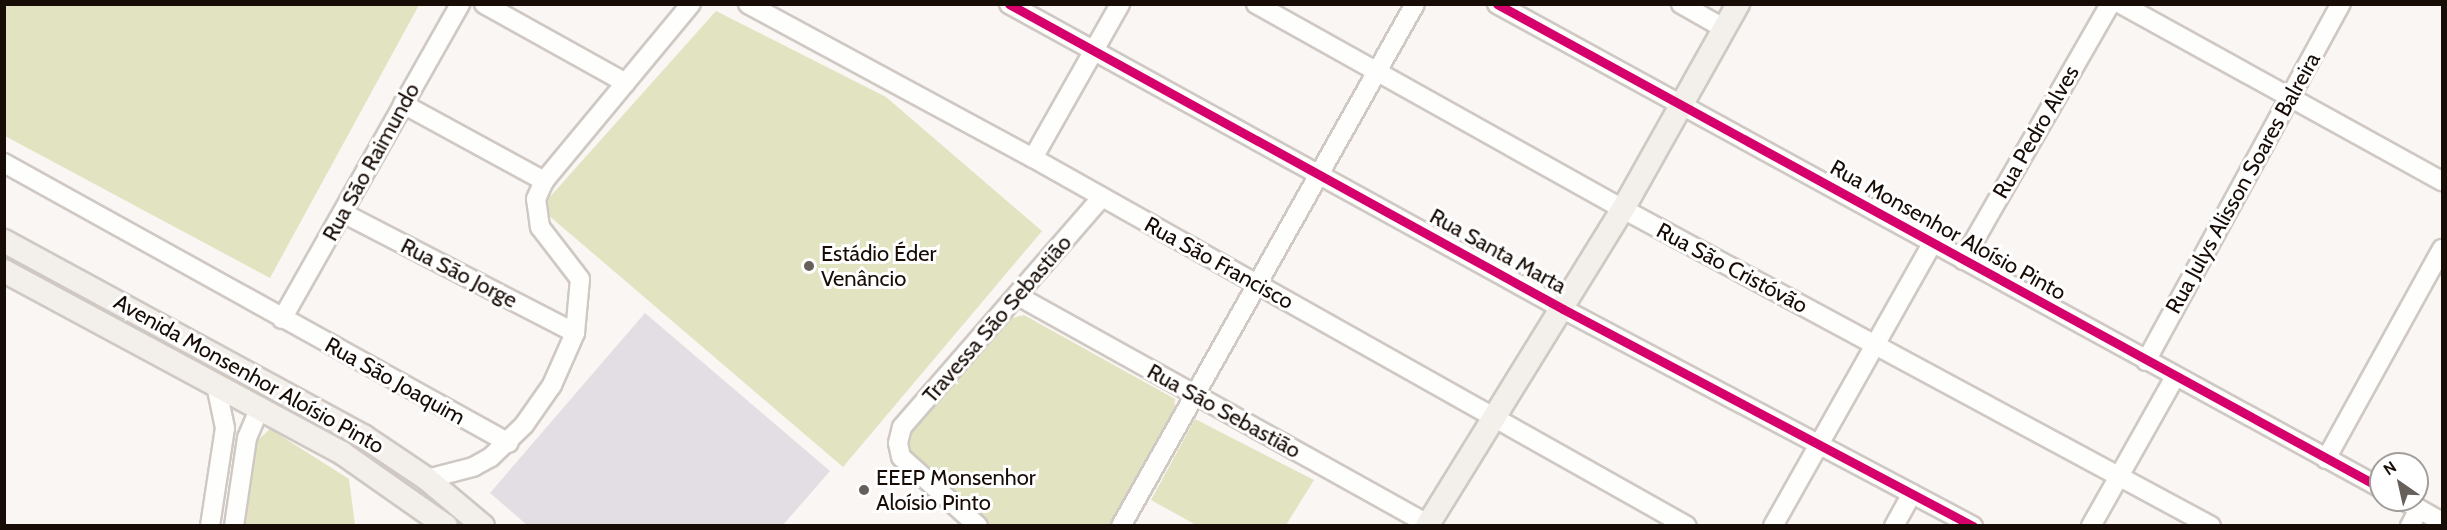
<!DOCTYPE html>
<meta charset="utf-8">
<style>
body{margin:0}
#map{position:relative;width:2447px;height:530px;overflow:hidden;background:#f9f6f4;font-family:Cabin,sans-serif}
div>[style]{position:absolute}
.green>*{inset:0;background:#e2e3c1}
.building>*{inset:0;background:#e2dee3}
.roads{filter:drop-shadow(2px 0 #cfc8c3) drop-shadow(-2px 0 #cfc8c3) drop-shadow(0 2px #cfc8c3) drop-shadow(0 -2px #cfc8c3)}
.minor>*{height:18px;margin:-9px;padding:0 9px;transform-origin:9px;border-radius:9px;background:#fefefd}
.major>*{height:22px;margin:-11px;padding:0 11px;transform-origin:11px;border-radius:11px;background:#f3efeb}
.cycleway>*{height:9px;margin:-4.5px;padding:0 4.5px;transform-origin:4.5px;border-radius:4.5px;background:#d6006c}
.dots>*{width:16px;height:16px;translate:-50% -50%;box-sizing:border-box;border:3px solid #fff;border-radius:50%}
span{translate:-50% -50%;white-space:nowrap;text-align:center;line-height:1.15;-webkit-text-stroke:6px #fff;paint-order:stroke}
.street-label{font-size:22px;color:#180d06}
.poi-label{font-size:22px;color:#180d06}
.left{translate:0 -50%;text-align:left}
.frame{position:absolute;inset:0;border:6px solid #180d06;pointer-events:none}
.north{position:absolute;left:2369px;top:452px;width:60px;height:60px;box-sizing:border-box;background:#fff;border:2px solid #a39e9b;border-radius:50%;rotate:326deg;font-size:16px;font-weight:700;line-height:24px;text-align:center;color:#180d06}
.north::after{content:'';display:block;margin:auto;width:21px;height:27px;background:#675f59;clip-path:polygon(50% 0,100% 100%,50% 72%,0 100%)}
</style>
<div id="map">
<div class="green">
<div style="clip-path:polygon(4px 5px,5px 4px,419px 5px,270px 278px,5px 136px)"></div>
<div style="clip-path:polygon(716px 11px,886px 97px,1042px 231px,843px 467px,540px 208px)"></div>
<div style="clip-path:polygon(1024px 315px,1175px 399px,1174px 411px,1110px 525px,988px 525px,910px 459px,907px 434px,1012px 318px)"></div>
<div style="clip-path:polygon(1195px 419px,1314px 480px,1286px 525px,1196px 525px,1151px 500px)"></div>
<div style="clip-path:polygon(270px 429px,349px 479px,355px 525px,245px 525px,257px 441px)"></div>
</div>
<div class="building">
<div style="clip-path:polygon(645px 313px,830px 471px,783px 525px,527px 525px,490px 493px)"></div>
</div>
<div class="roads">
<div class="minor">
<div style="left:484px;top:4px;width:162px;rotate:29.1deg"></div>
<div style="left:748px;top:4px;width:324px;rotate:28.4deg"></div>
<div style="left:1033px;top:158px;width:750px;rotate:29.37deg"></div>
<div style="left:1009px;top:4px;width:632px;rotate:28.83deg"></div>
<div style="left:1563px;top:309px;width:464px;rotate:27.9deg"></div>
<div style="left:1256px;top:4px;width:420px;rotate:29.2deg"></div>
<div style="left:1623px;top:209px;width:668px;rotate:28.33deg"></div>
<div style="left:1497px;top:4px;width:1008px;rotate:28.7deg"></div>
<div style="left:1681px;top:4px;width:51px;rotate:29.6deg"></div>
<div style="left:2121px;top:4px;width:367px;rotate:28.9deg"></div>
<div style="left:403px;top:104px;width:161px;rotate:28.6deg"></div>
<div style="left:1033px;top:158px;width:177px;rotate:-60.5deg"></div>
<div style="left:4px;top:163px;width:577px;rotate:29.01deg"></div>
<div style="left:343px;top:213px;width:261px;rotate:27.3deg"></div>
<div style="left:1963px;top:260px;width:295px;rotate:-60.1deg"></div>
<div style="left:1018px;top:296px;width:473px;rotate:29.1deg"></div>
<div style="left:282px;top:319px;width:362px;rotate:-60.5deg"></div>
<div style="left:2146px;top:361px;width:407px;rotate:-61.4deg"></div>
<div style="left:2326px;top:459px;width:240px;rotate:-61.1deg"></div>
<div style="left:427px;top:479px;width:48px;rotate:-14.6deg"></div>
<div style="left:473px;top:467px;width:21px;rotate:-29deg"></div>
<div style="left:491px;top:457px;width:46px;rotate:-44.1deg"></div>
<div style="left:524px;top:425px;width:49px;rotate:-55deg"></div>
<div style="left:552px;top:385px;width:57px;rotate:-66.1deg"></div>
<div style="left:575px;top:333px;width:54px;rotate:-84.7deg"></div>
<div style="left:580px;top:279px;width:66px;rotate:-127.6deg"></div>
<div style="left:540px;top:227px;width:28px;rotate:-98deg"></div>
<div style="left:536px;top:199px;width:20px;rotate:-66deg"></div>
<div style="left:544px;top:181px;width:230px;rotate:-50.3deg"></div>
<div style="left:2403px;top:500px;width:45px;rotate:29.4deg"></div>
<div style="left:210px;top:526px;width:99px;rotate:-81.3deg"></div>
<div style="left:225px;top:428px;width:44px;rotate:-101.8deg"></div>
<div style="left:234px;top:526px;width:89px;rotate:-81.6deg"></div>
<div style="left:247px;top:438px;width:34px;rotate:-67deg"></div>
<div style="left:978px;top:526px;width:103px;rotate:-138.1deg"></div>
<div style="left:901px;top:457px;width:14px;rotate:-102deg"></div>
<div style="left:898px;top:443px;width:16px;rotate:-76deg"></div>
<div style="left:902px;top:427px;width:303px;rotate:-49deg"></div>
<div style="left:1121px;top:526px;width:599px;rotate:-60.61deg"></div>
<div style="left:1773px;top:526px;width:324px;rotate:-60.6deg"></div>
<div style="left:1894px;top:526px;width:37px;rotate:-61deg"></div>
<div style="left:2091px;top:526px;width:171px;rotate:-60.6deg"></div>
<div style="left:2410px;top:526px;width:19px;rotate:-62deg"></div>
</div>
<div class="major">
<div style="left:4px;top:241px;width:409px;rotate:28.5deg"></div>
<div style="left:363px;top:436px;width:77px;rotate:33.9deg"></div>
<div style="left:427px;top:479px;width:73px;rotate:40deg"></div>
<div style="left:4px;top:271px;width:384px;rotate:28.3deg"></div>
<div style="left:342px;top:453px;width:127px;rotate:35.1deg"></div>
<div style="left:1427px;top:526px;width:373px;rotate:-58.3deg"></div>
<div style="left:1623px;top:209px;width:235px;rotate:-60.7deg"></div>
</div>
</div>
<div class="cycleway">
<div style="left:1009px;top:4px;width:632px;rotate:28.83deg"></div>
<div style="left:1563px;top:309px;width:464px;rotate:27.9deg"></div>
<div style="left:1497px;top:4px;width:1008px;rotate:28.7deg"></div>
</div>
<div class="dots">
<div style="left:809px;top:266px;background:#675f59"></div>
<div style="left:864px;top:490px;background:#675f59"></div>
</div>
<div class="street-label">
<span style="left:2036px;top:132px;rotate:-60deg">Rua Pedro Alves</span>
<span style="left:371px;top:162px;rotate:-61deg">Rua São Raimundo</span>
<span style="left:2243px;top:183px;rotate:-61deg">Rua Julys Alisson Soares Balreira</span>
<span style="left:1948px;top:230px;rotate:29deg">Rua Monsenhor Aloísio Pinto</span>
<span style="left:1498px;top:251px;rotate:29deg">Rua Santa Marta</span>
<span style="left:1219px;top:263px;rotate:29deg">Rua São Francisco</span>
<span style="left:1732px;top:268px;rotate:28deg">Rua São Cristóvão</span>
<span style="left:459px;top:273px;rotate:27deg">Rua São Jorge</span>
<span style="left:997px;top:319px;rotate:-49deg">Travessa São Sebastião</span>
<span style="left:249px;top:374px;rotate:29deg">Avenida Monsenhor Aloísio Pinto</span>
<span style="left:395px;top:381px;rotate:29deg">Rua São Joaquim</span>
<span style="left:1224px;top:411px;rotate:29deg">Rua São Sebastião</span>
</div>
<div class="poi-label">
<span class="left" style="left:821px;top:266px">Estádio Éder<br>Venâncio</span>
<span class="left" style="left:876px;top:490px">EEEP Monsenhor<br>Aloísio Pinto</span>
</div>
<div class="frame"></div>
<div class="north">N</div>
</div>
